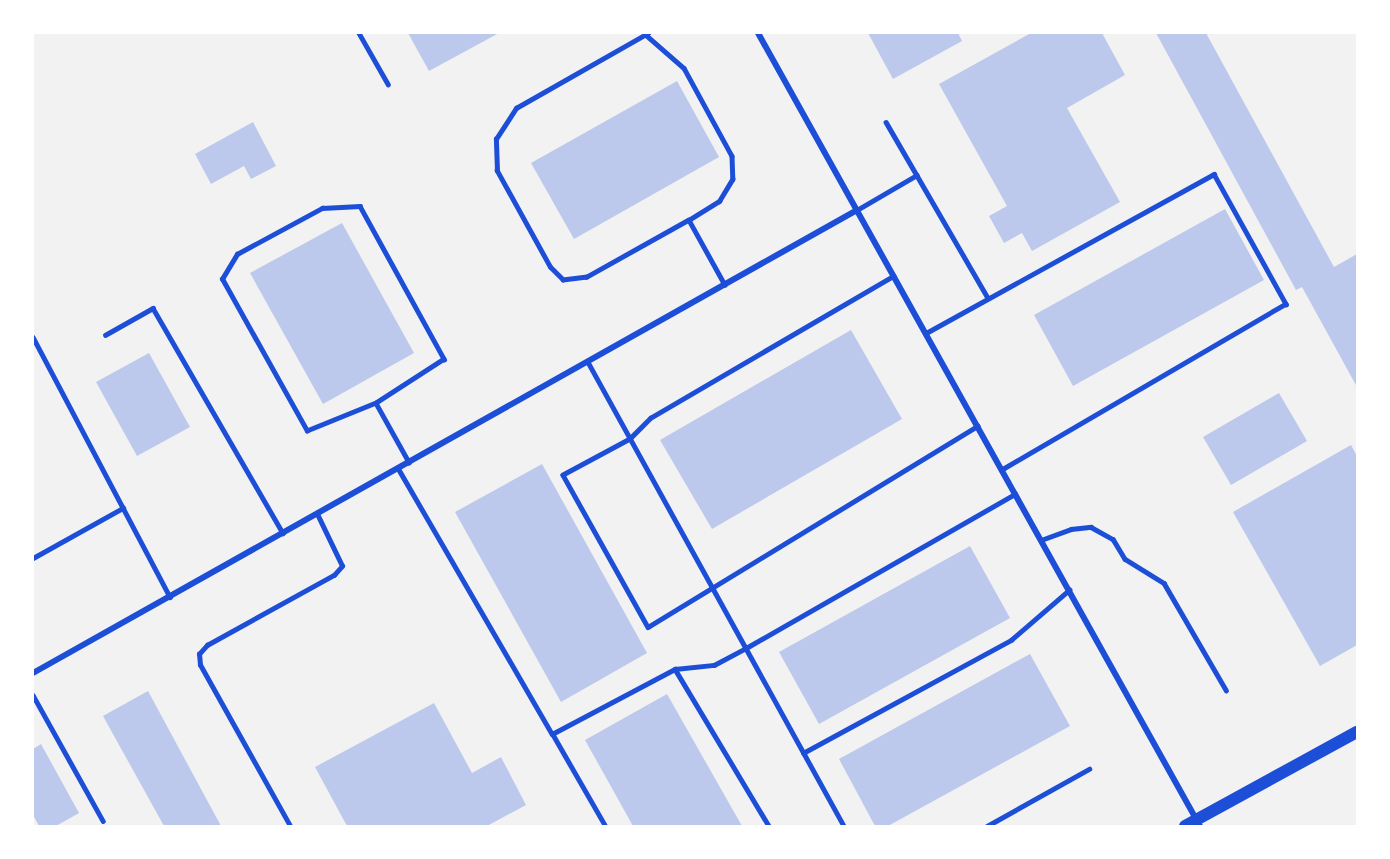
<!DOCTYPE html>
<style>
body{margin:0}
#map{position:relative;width:1390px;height:859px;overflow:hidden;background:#f2f2f2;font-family:"IBM Plex Serif",serif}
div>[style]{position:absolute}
.building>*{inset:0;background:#bdc9ec}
.service>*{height:4.5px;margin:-2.25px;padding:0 2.25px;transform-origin:2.25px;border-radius:2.25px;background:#1d4ed8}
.minor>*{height:6px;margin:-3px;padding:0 3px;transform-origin:3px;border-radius:3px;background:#1d4ed8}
.secondary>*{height:12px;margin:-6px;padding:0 6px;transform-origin:6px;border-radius:6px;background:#1d4ed8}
span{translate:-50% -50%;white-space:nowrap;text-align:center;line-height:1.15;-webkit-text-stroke:5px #fff;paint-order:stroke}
.frame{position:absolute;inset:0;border:34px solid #fff;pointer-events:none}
</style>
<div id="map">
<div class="building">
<div style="clip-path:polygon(408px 33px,499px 33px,429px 71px)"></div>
<div style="clip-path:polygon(868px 33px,958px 33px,962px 41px,893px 79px)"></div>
<div style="clip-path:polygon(1031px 33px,1102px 33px,1125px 75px,1067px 108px,1120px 202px,1032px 251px,1022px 233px,1004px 243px,989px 216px,1007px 206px,939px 84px)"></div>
<div style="clip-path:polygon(1156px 33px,1206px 33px,1334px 267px,1357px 254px,1357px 387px,1302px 287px,1296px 290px)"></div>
<div style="clip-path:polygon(677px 81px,719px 157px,574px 239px,531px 163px)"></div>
<div style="clip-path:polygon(253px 122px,276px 166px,251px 179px,244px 166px,211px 184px,195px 154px)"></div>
<div style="clip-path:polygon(1225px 209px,1264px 280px,1073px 386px,1034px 315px)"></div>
<div style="clip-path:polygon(342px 223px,414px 353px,323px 404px,250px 273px)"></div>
<div style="clip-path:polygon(851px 330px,902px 419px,712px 529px,660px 440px)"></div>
<div style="clip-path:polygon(149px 353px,190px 427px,137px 456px,96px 382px)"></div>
<div style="clip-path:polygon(1279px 393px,1307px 441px,1231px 485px,1203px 437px)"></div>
<div style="clip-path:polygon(1351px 445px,1357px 456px,1357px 645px,1320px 666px,1233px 512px)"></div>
<div style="clip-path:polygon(542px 464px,647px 653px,561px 702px,455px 512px)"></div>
<div style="clip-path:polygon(970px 546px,1010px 618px,819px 724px,779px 652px)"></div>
<div style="clip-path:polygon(1030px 654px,1070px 726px,888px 826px,875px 826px,839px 759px)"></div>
<div style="clip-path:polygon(148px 691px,221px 826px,164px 826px,103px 716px)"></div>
<div style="clip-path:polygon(667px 694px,742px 826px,633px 826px,585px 740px)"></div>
<div style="clip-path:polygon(434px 703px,472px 773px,501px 757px,526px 805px,487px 826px,347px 826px,315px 767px)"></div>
<div style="clip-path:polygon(41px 744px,79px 813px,56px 826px,39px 826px,33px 815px,33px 749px)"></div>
</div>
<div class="service">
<div style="left:359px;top:33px;width:59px;rotate:60.4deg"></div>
<div style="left:646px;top:35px;width:50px;rotate:41deg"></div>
<div style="left:684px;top:68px;width:100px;rotate:61.4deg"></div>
<div style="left:732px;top:156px;width:23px;rotate:88deg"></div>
<div style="left:733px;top:179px;width:26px;rotate:121deg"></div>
<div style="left:720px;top:201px;width:36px;rotate:148deg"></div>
<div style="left:689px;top:220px;width:117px;rotate:150.8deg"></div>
<div style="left:587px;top:277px;width:24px;rotate:173deg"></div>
<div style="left:563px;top:280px;width:18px;rotate:-135deg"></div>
<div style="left:550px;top:267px;width:110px;rotate:-118.9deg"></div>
<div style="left:497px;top:171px;width:32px;rotate:-92deg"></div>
<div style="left:496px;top:139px;width:37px;rotate:-57deg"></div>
<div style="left:516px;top:108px;width:152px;rotate:-29.6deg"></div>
<div style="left:886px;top:122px;width:203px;rotate:59.9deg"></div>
<div style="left:857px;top:210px;width:69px;rotate:-30.3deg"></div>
<div style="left:689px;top:220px;width:74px;rotate:61deg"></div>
<div style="left:894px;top:276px;width:281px;rotate:149.7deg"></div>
<div style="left:651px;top:418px;width:30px;rotate:135deg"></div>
<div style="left:630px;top:439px;width:76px;rotate:151.8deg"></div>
<div style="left:563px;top:475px;width:174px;rotate:60.8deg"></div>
<div style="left:648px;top:627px;width:386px;rotate:-31.4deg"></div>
<div style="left:926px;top:333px;width:329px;rotate:-28.9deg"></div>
<div style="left:1214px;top:174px;width:149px;rotate:61deg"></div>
<div style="left:1286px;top:304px;width:329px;rotate:149.7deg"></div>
<div style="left:105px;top:335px;width:55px;rotate:-29.4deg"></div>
<div style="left:153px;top:308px;width:260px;rotate:60deg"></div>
<div style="left:33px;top:337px;width:294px;rotate:62.2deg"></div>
<div style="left:588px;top:362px;width:530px;rotate:61.11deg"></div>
<div style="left:376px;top:403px;width:74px;rotate:157.9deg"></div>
<div style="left:307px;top:431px;width:174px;rotate:-119.2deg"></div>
<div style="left:222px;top:279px;width:29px;rotate:-59deg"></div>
<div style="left:237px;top:254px;width:97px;rotate:-28.4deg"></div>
<div style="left:322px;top:208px;width:38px;rotate:-3deg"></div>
<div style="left:360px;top:206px;width:175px;rotate:61.2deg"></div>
<div style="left:444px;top:359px;width:81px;rotate:147.1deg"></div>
<div style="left:376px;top:403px;width:68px;rotate:60.8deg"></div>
<div style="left:398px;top:468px;width:307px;rotate:59.9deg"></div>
<div style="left:1041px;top:540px;width:32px;rotate:-20deg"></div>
<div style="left:1071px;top:529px;width:20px;rotate:-6deg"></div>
<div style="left:1091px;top:527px;width:25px;rotate:29deg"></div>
<div style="left:1113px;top:539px;width:23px;rotate:59deg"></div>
<div style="left:1125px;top:559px;width:46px;rotate:31.6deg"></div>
<div style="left:1164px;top:583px;width:124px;rotate:59.9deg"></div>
<div style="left:33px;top:558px;width:103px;rotate:-29.1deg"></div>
<div style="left:675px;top:669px;width:183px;rotate:59.1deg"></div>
<div style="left:33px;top:695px;width:144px;rotate:60.9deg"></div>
<div style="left:803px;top:753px;width:237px;rotate:-28.5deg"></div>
<div style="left:1011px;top:640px;width:77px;rotate:-40.8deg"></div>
<div style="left:290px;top:826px;width:184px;rotate:-119.2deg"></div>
<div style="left:200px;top:665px;width:11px;rotate:-95deg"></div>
<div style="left:199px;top:654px;width:12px;rotate:-48deg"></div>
<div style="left:207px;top:645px;width:145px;rotate:-28.9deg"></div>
<div style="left:334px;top:575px;width:12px;rotate:-48deg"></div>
<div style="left:342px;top:566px;width:58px;rotate:-115.7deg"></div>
<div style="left:605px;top:826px;width:106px;rotate:-119.9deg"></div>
<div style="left:552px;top:734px;width:139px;rotate:-27.9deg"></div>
<div style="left:675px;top:669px;width:39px;rotate:-6deg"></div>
<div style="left:714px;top:665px;width:36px;rotate:-28deg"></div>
<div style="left:746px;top:648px;width:310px;rotate:-29.8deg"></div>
<div style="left:987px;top:826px;width:117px;rotate:-29.2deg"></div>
</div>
<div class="minor">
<div style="left:758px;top:33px;width:908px;rotate:60.87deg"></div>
<div style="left:33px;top:673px;width:945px;rotate:-29.33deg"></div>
</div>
<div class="secondary">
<div style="left:1185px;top:826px;width:196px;rotate:-28.7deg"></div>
</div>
<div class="frame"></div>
</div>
